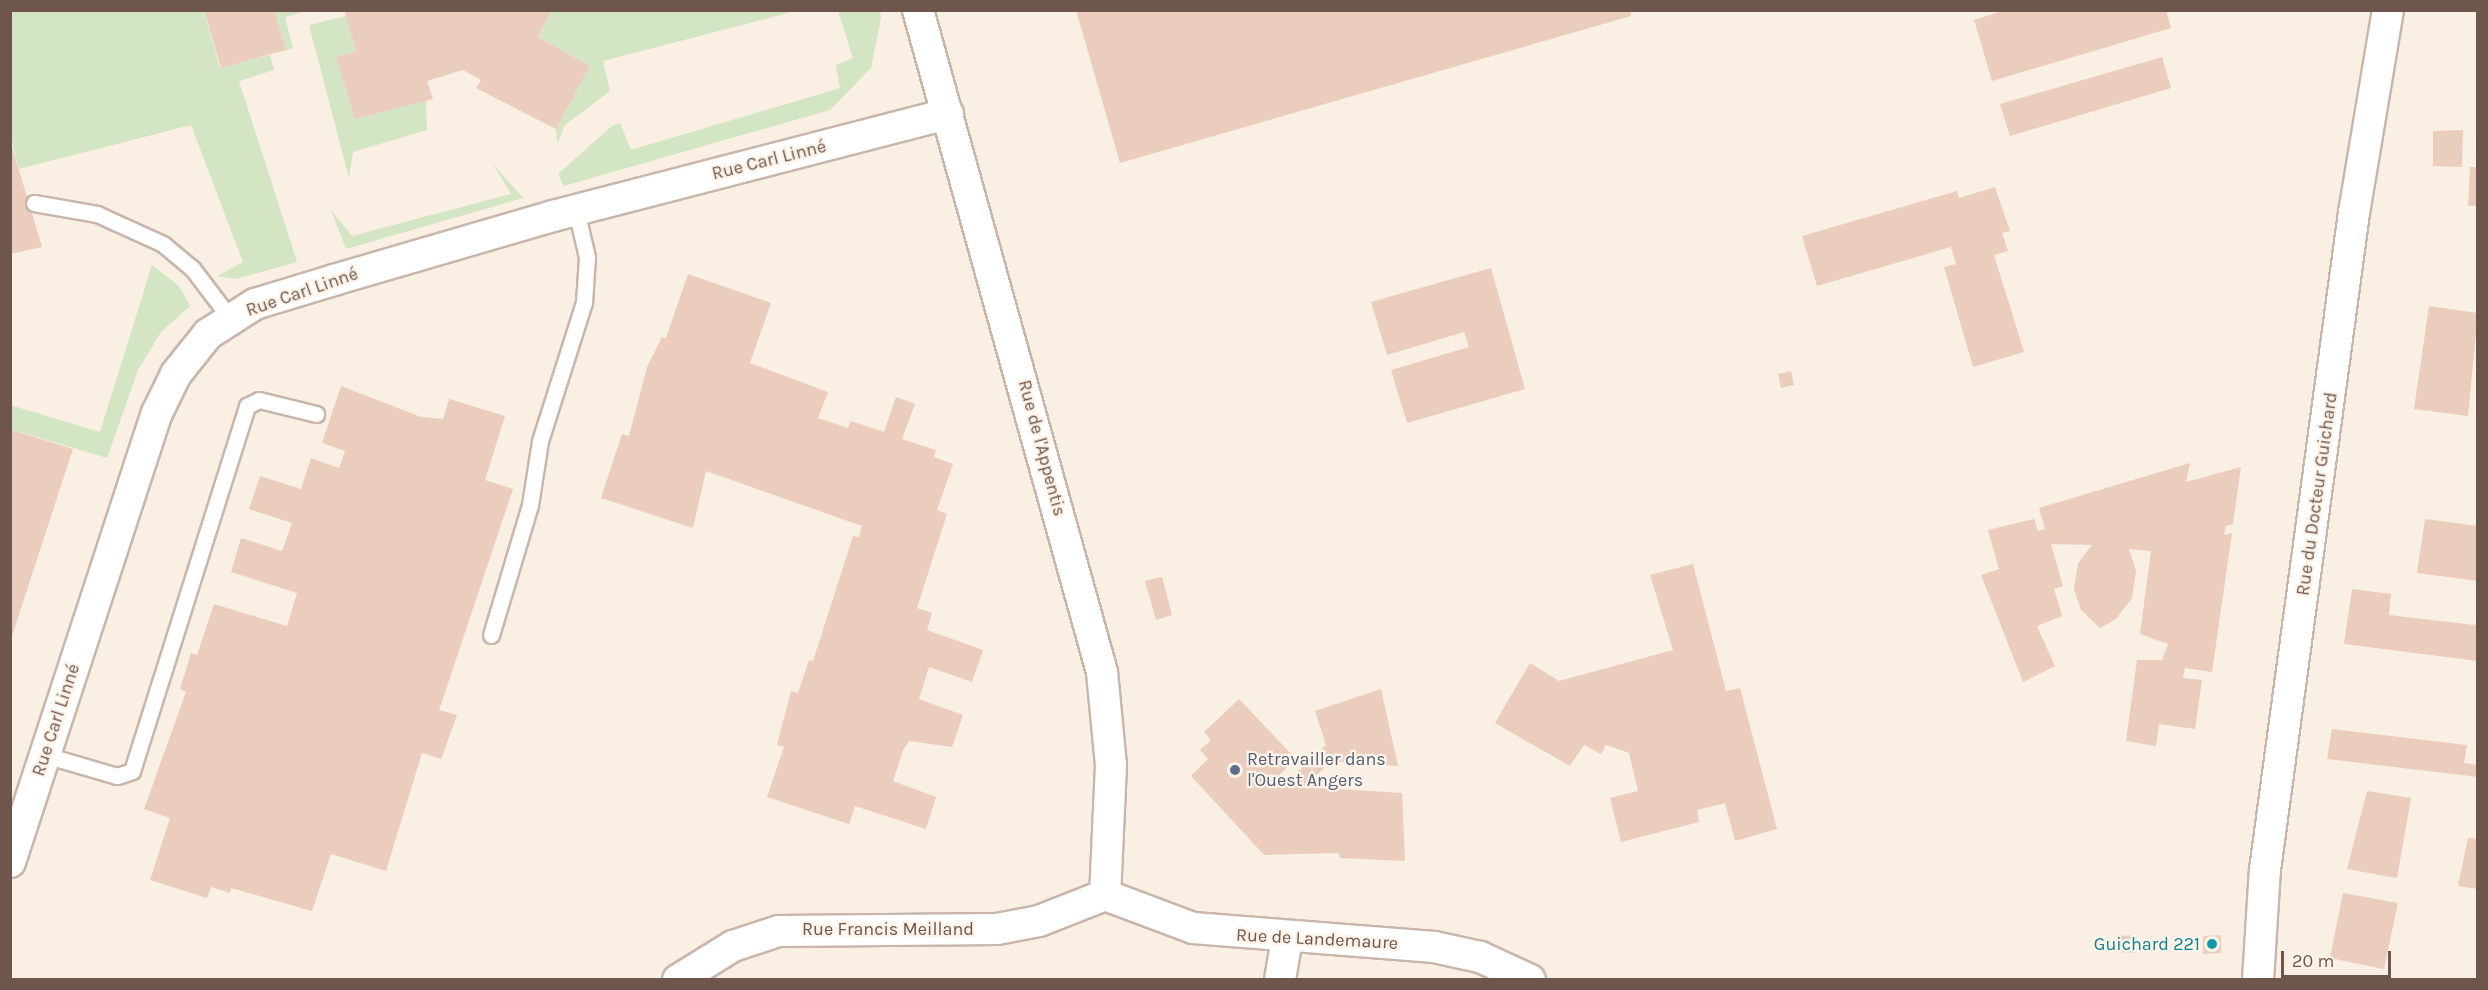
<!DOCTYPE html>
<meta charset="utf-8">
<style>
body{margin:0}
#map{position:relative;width:2488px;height:990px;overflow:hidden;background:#f9efe3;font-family:Karla,sans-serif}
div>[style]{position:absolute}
.green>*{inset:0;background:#d3e5c3}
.building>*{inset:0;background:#ebcdbd}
.roads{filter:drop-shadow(2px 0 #c8b6ab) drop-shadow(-2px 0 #c8b6ab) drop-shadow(0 2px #c8b6ab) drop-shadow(0 -2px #c8b6ab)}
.lane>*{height:15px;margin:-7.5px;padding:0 7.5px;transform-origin:7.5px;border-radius:7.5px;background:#fff}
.street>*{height:30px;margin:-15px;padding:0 15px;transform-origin:15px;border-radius:15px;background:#fff}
.dots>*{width:16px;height:16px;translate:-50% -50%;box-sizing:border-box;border:3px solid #fdf3e8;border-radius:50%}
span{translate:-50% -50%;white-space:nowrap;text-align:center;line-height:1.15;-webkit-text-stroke:4.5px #fdf3e8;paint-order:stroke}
.street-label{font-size:18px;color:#6e564c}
.service-label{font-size:18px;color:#4e5e75}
.left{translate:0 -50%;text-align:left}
.culture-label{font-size:18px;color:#0d838f}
.right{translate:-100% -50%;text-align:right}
.frame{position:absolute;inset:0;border:12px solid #6e564c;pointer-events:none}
.scale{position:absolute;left:2281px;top:951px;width:110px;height:27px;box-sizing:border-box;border:3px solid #6e564c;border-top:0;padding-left:8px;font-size:18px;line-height:21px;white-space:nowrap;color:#6e564c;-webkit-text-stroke:4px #fdf3e8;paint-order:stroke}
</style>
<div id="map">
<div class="green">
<div style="clip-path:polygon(10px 11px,204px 11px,220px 68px,270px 55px,274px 70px,239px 81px,297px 262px,236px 279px,217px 276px,243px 262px,191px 125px,19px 169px,11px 138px)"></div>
<div style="clip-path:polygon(274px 11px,307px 11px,285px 17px,293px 48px,286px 50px)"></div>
<div style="clip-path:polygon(552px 11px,558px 12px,796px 11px,603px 61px,610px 91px,565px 125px,557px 144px,556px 129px,590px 66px,538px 37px)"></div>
<div style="clip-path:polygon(838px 11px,880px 11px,881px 18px,871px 68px,830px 110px,564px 186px,558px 174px,612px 126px,620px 123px,631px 150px,840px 88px,836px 65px,853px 58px)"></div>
<div style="clip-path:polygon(346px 16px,356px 51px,336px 57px,355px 119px,426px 100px,427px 130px,353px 152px,349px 178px,309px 25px)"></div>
<div style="clip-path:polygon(493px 164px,523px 198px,346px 249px,331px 210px,352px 236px,511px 194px)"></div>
<div style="clip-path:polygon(152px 265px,179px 286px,190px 306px,161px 332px,138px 370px,107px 458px,11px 429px,10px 405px,100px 432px)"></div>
</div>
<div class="building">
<div style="clip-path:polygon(204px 10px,274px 10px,286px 50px,221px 68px)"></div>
<div style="clip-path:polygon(344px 10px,552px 10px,538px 37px,590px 66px,556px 129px,476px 88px,481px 80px,463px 70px,427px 81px,433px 99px,355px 119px,336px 57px,356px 51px)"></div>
<div style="clip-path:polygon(1076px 10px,1630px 10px,1631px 16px,1120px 163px)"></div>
<div style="clip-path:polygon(2005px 10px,2166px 10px,2171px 28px,1992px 81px,1974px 20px)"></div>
<div style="clip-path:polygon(2162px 57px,2171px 88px,2010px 136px,2000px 104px)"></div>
<div style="clip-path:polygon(2463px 130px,2462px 167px,2433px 166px,2433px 131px)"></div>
<div style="clip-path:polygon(10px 140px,42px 247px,10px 254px)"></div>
<div style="clip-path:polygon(2470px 167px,2478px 167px,2478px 206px,2468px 206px)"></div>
<div style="clip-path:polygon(1995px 187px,2010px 231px,2002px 233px,2008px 251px,1994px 255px,2024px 352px,1973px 367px,1944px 267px,1956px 264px,1951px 247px,1817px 286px,1802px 236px,1957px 191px,1959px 198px)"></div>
<div style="clip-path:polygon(1491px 268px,1525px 389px,1407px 423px,1391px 370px,1469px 347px,1464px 332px,1387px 355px,1371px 302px)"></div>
<div style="clip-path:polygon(688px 274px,771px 303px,750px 363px,828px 392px,818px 418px,848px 428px,851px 421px,884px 432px,896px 397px,915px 404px,902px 439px,936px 450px,934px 457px,953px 464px,937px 510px,947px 514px,917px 608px,932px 613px,927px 630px,983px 650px,972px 682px,929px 667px,919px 699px,963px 715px,952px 747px,909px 741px,903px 750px,893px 781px,936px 797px,926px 829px,855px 806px,849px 824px,767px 797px,784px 747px,777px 745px,791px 691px,798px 693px,809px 660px,813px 661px,853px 536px,859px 537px,862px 526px,706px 471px,693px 528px,601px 498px,622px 434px,629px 436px,647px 367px,662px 337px,666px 338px)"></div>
<div style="clip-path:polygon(2429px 306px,2478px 313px,2468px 416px,2414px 409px)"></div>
<div style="clip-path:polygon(1791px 371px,1794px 385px,1781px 388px,1778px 374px)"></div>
<div style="clip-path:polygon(341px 386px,421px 417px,443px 419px,449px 399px,505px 416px,485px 480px,513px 489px,439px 710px,457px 715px,441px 759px,422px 753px,386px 871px,331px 854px,312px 911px,231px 888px,230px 893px,211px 887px,207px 898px,150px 880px,170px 818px,144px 809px,186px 692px,180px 689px,191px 653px,197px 655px,214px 604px,287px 626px,297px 593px,231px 572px,241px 538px,282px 551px,292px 523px,249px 509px,260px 476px,301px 489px,311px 458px,339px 468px,345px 451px,322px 443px)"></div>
<div style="clip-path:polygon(10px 429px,73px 449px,11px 639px,10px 639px)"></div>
<div style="clip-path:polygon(2190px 463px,2186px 482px,2241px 467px,2233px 524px,2226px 526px,2224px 535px,2232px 533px,2212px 672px,2185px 668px,2183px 678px,2202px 680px,2195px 729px,2159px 724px,2156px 746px,2126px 741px,2137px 660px,2162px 660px,2168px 644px,2140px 634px,2151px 551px,2129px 549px,2136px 571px,2132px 598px,2116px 619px,2100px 628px,2081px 610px,2074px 589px,2078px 563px,2092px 545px,2051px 544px,2063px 586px,2054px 589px,2062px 616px,2037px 626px,2055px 666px,2023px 682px,1981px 575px,1999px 569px,1988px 530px,2034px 519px,2038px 531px,2045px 529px,2039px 508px)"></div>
<div style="clip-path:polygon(2425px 519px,2478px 526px,2478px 581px,2417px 573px)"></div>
<div style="clip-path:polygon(1693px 564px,1726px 691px,1740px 688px,1777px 829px,1735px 841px,1725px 803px,1697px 810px,1699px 822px,1621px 842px,1610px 798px,1638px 791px,1629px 753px,1606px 745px,1601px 754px,1584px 745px,1570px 766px,1495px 723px,1530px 663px,1559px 681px,1673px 650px,1650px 575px)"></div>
<div style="clip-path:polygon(1162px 577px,1172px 615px,1156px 620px,1145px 581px)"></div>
<div style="clip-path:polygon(2352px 589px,2391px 594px,2389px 615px,2475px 625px,2478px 616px,2478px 661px,2344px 644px)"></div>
<div style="clip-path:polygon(1381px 689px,1398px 766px,1331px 761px,1305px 787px,1402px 793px,1405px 861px,1340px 858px,1339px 853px,1264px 855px,1191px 776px,1208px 759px,1200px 750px,1211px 740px,1204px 732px,1239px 699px,1296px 759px,1278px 776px,1285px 784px,1326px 745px,1315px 711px)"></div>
<div style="clip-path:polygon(2332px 729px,2467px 745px,2464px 763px,2478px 765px,2478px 777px,2327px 759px)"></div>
<div style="clip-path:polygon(2367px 791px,2411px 798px,2397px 878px,2347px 869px)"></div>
<div style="clip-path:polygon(2468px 838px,2478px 839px,2478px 889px,2458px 886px)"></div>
<div style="clip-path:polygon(2343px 893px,2398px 903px,2384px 969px,2330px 958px)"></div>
<div style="clip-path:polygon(2137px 935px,2137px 953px,2117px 952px,2117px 936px)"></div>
<div style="clip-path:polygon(2221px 935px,2221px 953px,2203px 954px,2203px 936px)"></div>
</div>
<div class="roads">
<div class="lane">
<div style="left:34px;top:203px;width:64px;rotate:9.9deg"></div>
<div style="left:97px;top:214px;width:72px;rotate:24.4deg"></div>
<div style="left:163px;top:244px;width:38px;rotate:40deg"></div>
<div style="left:192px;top:268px;width:63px;rotate:52.8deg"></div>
<div style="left:491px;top:635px;width:136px;rotate:-73.3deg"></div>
<div style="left:530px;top:505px;width:65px;rotate:-81.1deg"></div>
<div style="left:540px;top:441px;width:146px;rotate:-72.4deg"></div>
<div style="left:584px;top:302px;width:45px;rotate:-86.2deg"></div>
<div style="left:587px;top:257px;width:48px;rotate:-103.2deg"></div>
<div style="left:45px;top:755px;width:75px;rotate:16.3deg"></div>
<div style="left:117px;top:776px;width:16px;rotate:-18deg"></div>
<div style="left:132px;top:771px;width:383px;rotate:-72.5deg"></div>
<div style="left:247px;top:406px;width:13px;rotate:-27deg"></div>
<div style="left:259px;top:400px;width:59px;rotate:13.8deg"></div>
</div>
<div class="street">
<div style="left:918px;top:10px;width:687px;rotate:74.47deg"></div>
<div style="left:1102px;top:672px;width:93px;rotate:84.5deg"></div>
<div style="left:1111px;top:765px;width:130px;rotate:92.6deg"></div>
<div style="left:10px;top:862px;width:472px;rotate:-71.9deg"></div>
<div style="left:157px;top:413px;width:43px;rotate:-64deg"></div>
<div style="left:176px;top:374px;width:51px;rotate:-51.3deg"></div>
<div style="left:208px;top:334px;width:56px;rotate:-32.6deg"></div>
<div style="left:255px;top:304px;width:83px;rotate:-16.9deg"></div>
<div style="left:334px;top:280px;width:228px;rotate:-16.3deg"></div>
<div style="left:553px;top:216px;width:408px;rotate:-14.5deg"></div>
<div style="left:1105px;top:895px;width:94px;rotate:20.6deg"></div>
<div style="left:1193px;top:928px;width:242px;rotate:4.5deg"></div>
<div style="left:1434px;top:947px;width:47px;rotate:12.3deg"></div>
<div style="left:1480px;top:957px;width:55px;rotate:24.7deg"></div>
<div style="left:678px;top:980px;width:65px;rotate:-31.7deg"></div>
<div style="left:733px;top:946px;width:48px;rotate:-18.1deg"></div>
<div style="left:779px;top:931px;width:218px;rotate:-0.5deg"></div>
<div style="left:997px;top:929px;width:43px;rotate:-10.8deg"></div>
<div style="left:1039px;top:921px;width:71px;rotate:-21.5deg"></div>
<div style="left:1280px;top:980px;width:43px;rotate:-80.5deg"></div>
<div style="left:2258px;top:980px;width:110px;rotate:-86.4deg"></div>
<div style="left:2265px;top:870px;width:663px;rotate:-82.29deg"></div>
<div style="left:2354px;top:213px;width:206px;rotate:-80.5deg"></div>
</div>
</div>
<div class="dots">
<div style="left:1235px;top:770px;background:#5c6f8a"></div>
<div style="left:2212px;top:944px;background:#0f9aa8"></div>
</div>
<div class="street-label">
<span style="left:769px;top:160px;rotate:-14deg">Rue Carl Linné</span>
<span style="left:302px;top:292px;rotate:-19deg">Rue Carl Linné</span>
<span style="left:1042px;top:448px;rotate:75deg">Rue de l'Appentis</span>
<span style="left:2317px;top:494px;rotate:-82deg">Rue du Docteur Guichard</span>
<span style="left:56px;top:720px;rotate:-72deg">Rue Carl Linné</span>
<span style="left:888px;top:929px">Rue Francis Meilland</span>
<span style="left:1317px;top:939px;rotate:3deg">Rue de Landemaure</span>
</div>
<div class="service-label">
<span class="left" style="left:1247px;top:770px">Retravailler dans<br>l'Ouest Angers</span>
</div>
<div class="culture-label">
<span class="right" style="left:2200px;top:944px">Guichard 221</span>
</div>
<div class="frame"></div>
<div class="scale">20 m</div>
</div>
